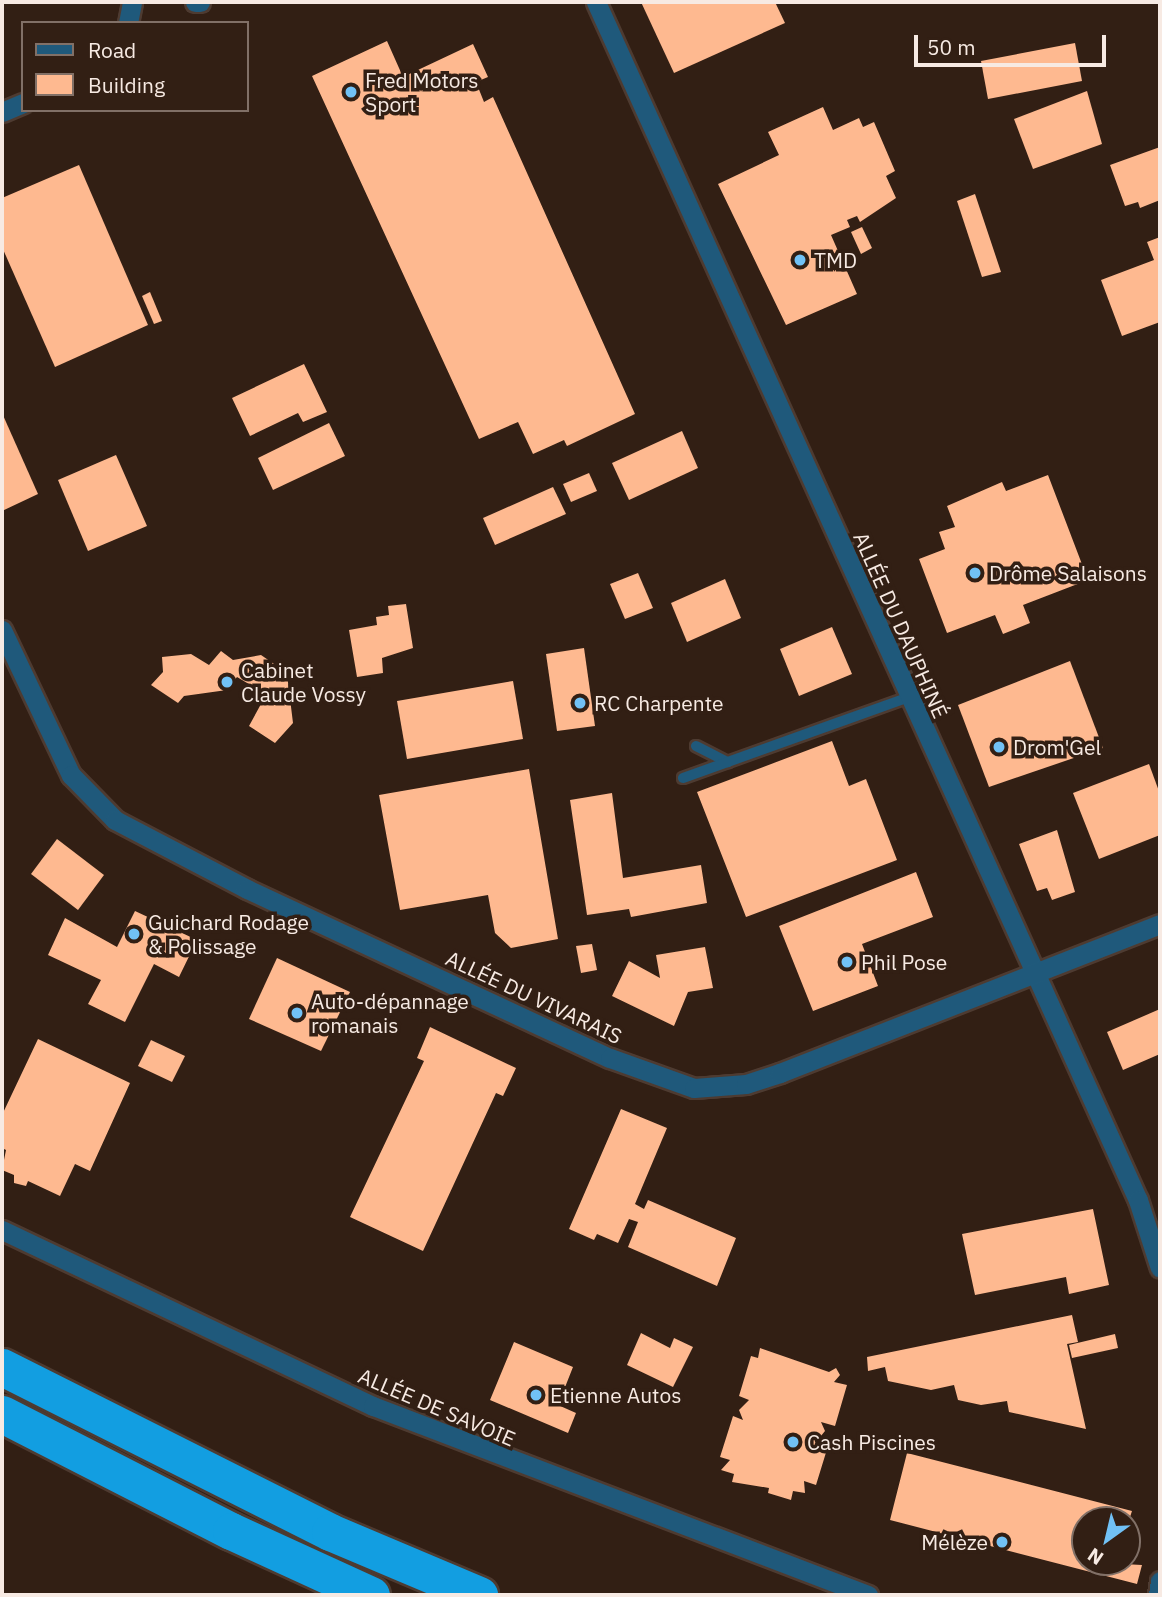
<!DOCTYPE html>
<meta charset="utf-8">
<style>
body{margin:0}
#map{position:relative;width:1162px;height:1597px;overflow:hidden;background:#321f14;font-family:"IBM Plex Sans",sans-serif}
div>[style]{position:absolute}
.building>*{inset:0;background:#feb990}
.roads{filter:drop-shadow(2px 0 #4e3b31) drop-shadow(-2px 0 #4e3b31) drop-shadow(0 2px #4e3b31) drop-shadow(0 -2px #4e3b31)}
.lane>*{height:10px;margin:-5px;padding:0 5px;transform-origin:5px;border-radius:5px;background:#1f597b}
.street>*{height:19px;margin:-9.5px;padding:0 9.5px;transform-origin:9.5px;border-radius:9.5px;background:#1f597b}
.highway>*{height:37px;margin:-18.5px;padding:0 18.5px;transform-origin:18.5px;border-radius:18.5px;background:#129ee1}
.dots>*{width:19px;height:19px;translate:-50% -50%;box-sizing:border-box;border:4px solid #321f14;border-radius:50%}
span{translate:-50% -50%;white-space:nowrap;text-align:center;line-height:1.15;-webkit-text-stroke:7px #321f14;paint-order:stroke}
.poi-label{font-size:21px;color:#f7eae3}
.left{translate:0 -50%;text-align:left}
.right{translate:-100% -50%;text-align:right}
.street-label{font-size:21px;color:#f7eae3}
.frame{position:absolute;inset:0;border:4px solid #f7eae3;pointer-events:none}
.legend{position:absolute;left:21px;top:21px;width:228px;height:91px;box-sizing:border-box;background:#321f14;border:2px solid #817067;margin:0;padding:9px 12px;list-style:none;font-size:21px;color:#f7eae3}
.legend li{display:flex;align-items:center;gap:14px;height:35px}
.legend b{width:35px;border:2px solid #817067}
.north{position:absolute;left:1071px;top:1506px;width:70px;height:70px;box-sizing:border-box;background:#321f14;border:2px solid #817067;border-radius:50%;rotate:214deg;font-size:19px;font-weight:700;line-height:28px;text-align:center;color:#f7eae3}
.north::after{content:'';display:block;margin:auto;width:24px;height:32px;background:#71c1f5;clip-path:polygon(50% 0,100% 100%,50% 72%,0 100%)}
.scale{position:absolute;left:914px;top:35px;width:192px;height:32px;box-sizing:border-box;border:4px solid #f7eae3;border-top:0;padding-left:9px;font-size:21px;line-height:24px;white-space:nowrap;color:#f7eae3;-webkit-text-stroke:5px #321f14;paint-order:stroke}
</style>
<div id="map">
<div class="building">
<div style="clip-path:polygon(641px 2px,775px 2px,785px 23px,674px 73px)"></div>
<div style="clip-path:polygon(387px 41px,403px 77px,473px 44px,488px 77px,476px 82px,484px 102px,493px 97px,635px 414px,567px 446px,564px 440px,533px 454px,518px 422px,479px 439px,312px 76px)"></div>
<div style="clip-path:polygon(1075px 43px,1082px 81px,988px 99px,981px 61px)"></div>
<div style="clip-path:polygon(1087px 91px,1102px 144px,1033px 169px,1014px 119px)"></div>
<div style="clip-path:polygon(823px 107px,833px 130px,859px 118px,863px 127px,874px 122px,895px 171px,886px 176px,896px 198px,860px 222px,857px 216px,847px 220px,850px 227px,831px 235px,857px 294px,786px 325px,718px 184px,779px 155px,768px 132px)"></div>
<div style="clip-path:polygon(1160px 147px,1160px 200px,1140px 208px,1138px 202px,1125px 206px,1110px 165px)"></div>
<div style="clip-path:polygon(79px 165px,148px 325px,55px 367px,2px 247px,2px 198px)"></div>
<div style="clip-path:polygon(975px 194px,1001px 272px,982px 277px,957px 201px)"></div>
<div style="clip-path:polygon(862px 227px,872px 248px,861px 254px,851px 232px)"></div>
<div style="clip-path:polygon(1160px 237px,1160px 322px,1122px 336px,1101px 280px,1154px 260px,1147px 242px)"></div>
<div style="clip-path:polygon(150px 292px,162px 321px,154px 324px,142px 296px)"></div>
<div style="clip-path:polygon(304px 364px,327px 412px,303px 422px,298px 413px,250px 436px,232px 398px)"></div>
<div style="clip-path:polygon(2px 413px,38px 494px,2px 511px)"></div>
<div style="clip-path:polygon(329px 423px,345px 456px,273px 490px,258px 458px)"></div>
<div style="clip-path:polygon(682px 431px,698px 468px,629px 500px,612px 463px)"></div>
<div style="clip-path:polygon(116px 455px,147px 526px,88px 551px,58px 480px)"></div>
<div style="clip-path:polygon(589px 473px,597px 491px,571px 502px,563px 484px)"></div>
<div style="clip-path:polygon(1048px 475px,1088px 580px,1023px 605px,1030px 623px,1003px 634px,995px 615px,947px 633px,919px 559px,945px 549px,939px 532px,955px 527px,947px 506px,1002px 482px,1006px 491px)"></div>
<div style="clip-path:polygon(553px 487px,566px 514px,495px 545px,483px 518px)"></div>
<div style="clip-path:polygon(638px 573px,653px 608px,625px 619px,610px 584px)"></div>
<div style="clip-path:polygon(725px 579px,741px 618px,687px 642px,671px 603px)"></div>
<div style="clip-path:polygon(406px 604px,413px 648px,382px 658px,383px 673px,357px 677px,349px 630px,377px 625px,376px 617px,389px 615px,388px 606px)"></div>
<div style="clip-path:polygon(832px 627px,852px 674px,799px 696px,780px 649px)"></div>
<div style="clip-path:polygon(584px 648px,595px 726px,557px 731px,546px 654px)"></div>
<div style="clip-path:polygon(221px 651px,233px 660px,261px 655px,277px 666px,286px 666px,293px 723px,275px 743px,249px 726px,261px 704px,259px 690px,237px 677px,227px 690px,184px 696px,178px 703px,151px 685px,163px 672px,162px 657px,191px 654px,209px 665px)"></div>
<div style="clip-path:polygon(1070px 661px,1103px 748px,989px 787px,958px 705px)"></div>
<div style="clip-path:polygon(513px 681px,523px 739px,407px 759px,397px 701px)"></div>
<div style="clip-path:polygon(832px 741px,849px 786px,866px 779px,897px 860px,746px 917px,697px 792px)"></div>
<div style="clip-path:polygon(1149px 764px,1160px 794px,1160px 835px,1099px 859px,1073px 793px)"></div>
<div style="clip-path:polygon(529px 769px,558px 939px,511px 948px,495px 933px,488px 895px,400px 910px,379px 795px)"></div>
<div style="clip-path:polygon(612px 793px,623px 878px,701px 865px,707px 903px,631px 917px,629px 909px,587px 915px,570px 800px)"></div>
<div style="clip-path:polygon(1057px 830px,1075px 892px,1052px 900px,1047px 888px,1037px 891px,1019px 844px)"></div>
<div style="clip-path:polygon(57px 839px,104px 875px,78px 910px,31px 874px)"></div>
<div style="clip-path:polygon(916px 872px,933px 917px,862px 944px,878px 986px,813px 1011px,779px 926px)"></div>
<div style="clip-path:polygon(135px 911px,197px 940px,179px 977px,154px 964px,125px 1022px,88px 1004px,101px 980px,48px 955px,65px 918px,117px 947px)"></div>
<div style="clip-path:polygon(592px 944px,597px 970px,581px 973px,576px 946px)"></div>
<div style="clip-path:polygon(705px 947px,713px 988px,688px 992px,674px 1026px,612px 996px,629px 961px,660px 978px,656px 955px)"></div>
<div style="clip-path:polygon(277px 958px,350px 992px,321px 1051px,249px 1019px)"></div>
<div style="clip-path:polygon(1160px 1009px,1160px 1054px,1123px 1070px,1107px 1032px)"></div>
<div style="clip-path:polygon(430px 1027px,516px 1068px,503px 1096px,496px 1093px,423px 1251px,350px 1217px,424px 1061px,417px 1058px)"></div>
<div style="clip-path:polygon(38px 1039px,130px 1083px,90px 1171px,75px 1164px,60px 1196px,28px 1181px,26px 1186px,14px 1183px,14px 1175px,2px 1170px,6px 1150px,2px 1148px,2px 1115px)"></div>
<div style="clip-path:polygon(151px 1040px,185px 1056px,172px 1082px,138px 1066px)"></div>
<div style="clip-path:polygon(621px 1109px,667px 1128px,635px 1204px,644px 1209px,648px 1200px,736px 1238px,717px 1286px,628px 1247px,638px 1222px,629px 1219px,618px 1243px,597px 1234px,594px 1240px,569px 1229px)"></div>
<div style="clip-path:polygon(1093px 1209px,1109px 1285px,1069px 1294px,1066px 1277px,975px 1295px,962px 1234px)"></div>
<div style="clip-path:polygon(1072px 1315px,1078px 1342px,1067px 1344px,1086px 1429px,1009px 1412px,1007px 1401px,981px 1405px,958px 1400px,954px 1385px,931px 1390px,888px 1381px,885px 1367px,868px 1371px,867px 1357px)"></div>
<div style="clip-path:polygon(641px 1333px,670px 1348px,674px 1338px,693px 1347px,673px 1387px,627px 1365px)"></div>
<div style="clip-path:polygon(1115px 1334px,1118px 1348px,1072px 1358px,1069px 1345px)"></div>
<div style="clip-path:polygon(514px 1342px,573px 1367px,558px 1405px,576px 1413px,568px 1433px,490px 1400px)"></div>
<div style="clip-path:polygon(760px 1348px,829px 1372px,836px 1368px,840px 1375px,834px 1382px,847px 1385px,835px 1426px,821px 1422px,825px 1431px,816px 1442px,828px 1446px,816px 1485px,804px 1481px,805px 1493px,793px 1491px,791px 1500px,768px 1493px,769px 1488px,732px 1482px,734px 1474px,721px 1470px,730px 1460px,720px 1457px,733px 1416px,743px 1420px,739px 1410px,749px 1400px,739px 1396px,751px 1356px,758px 1358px)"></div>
<div style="clip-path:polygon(907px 1453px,1132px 1511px,1129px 1520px,1085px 1520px,1085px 1562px,1142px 1565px,1137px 1584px,890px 1520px)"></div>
</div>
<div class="roads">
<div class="lane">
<div style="left:696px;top:746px;width:36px;rotate:27deg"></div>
<div style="left:683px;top:778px;width:240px;rotate:-19.7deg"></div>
</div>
<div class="street">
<div style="left:195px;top:2px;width:5px"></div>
<div style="left:596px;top:2px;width:1315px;rotate:65.66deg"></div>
<div style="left:1138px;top:1200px;width:71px;rotate:72.1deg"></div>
<div style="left:128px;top:23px;width:21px;rotate:-79deg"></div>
<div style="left:2px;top:112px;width:23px;rotate:-23deg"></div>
<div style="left:2px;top:630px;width:161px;rotate:64.6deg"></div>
<div style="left:71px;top:775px;width:63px;rotate:45.6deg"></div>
<div style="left:115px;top:820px;width:149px;rotate:27.6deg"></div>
<div style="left:247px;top:889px;width:400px;rotate:25deg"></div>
<div style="left:610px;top:1058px;width:89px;rotate:19.7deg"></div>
<div style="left:694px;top:1088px;width:52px;rotate:-4.4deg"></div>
<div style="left:746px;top:1084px;width:36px;rotate:-18deg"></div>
<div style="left:780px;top:1073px;width:408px;rotate:-21.4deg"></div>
<div style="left:2px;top:1230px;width:411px;rotate:25.4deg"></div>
<div style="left:373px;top:1406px;width:530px;rotate:20.9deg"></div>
<div style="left:1158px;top:1595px;width:14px;rotate:-82deg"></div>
</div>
<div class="highway">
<div style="left:2px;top:1367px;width:367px;rotate:26.7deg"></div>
<div style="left:330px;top:1532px;width:162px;rotate:22.9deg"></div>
<div style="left:2px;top:1414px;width:257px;rotate:27.1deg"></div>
<div style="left:231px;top:1531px;width:154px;rotate:24.6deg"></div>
</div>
</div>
<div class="dots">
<div style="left:351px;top:92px;background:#71c1f5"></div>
<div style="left:800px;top:260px;background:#71c1f5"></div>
<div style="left:975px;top:573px;background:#71c1f5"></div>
<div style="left:227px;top:682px;background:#71c1f5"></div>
<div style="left:580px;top:703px;background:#71c1f5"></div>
<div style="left:999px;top:747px;background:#71c1f5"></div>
<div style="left:134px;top:934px;background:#71c1f5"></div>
<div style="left:847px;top:962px;background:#71c1f5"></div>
<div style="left:297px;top:1013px;background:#71c1f5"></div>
<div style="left:536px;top:1395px;background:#71c1f5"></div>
<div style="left:793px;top:1442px;background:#71c1f5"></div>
<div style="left:1002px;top:1542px;background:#71c1f5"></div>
</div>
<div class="poi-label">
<span class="left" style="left:365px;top:92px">Fred Motors<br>Sport</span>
<span class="left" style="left:814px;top:260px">TMD</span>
<span class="left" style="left:989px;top:573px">Drôme Salaisons</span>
<span class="left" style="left:241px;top:682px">Cabinet<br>Claude Vossy</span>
<span class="left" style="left:594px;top:703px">RC Charpente</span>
<span class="left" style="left:1013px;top:747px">Drom'Gel</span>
<span class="left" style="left:148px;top:934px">Guichard Rodage<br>&amp; Polissage</span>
<span class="left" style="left:861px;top:962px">Phil Pose</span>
<span class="left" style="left:311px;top:1013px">Auto-dépannage<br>romanais</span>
<span class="left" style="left:550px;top:1395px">Etienne Autos</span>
<span class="left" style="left:807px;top:1442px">Cash Piscines</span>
<span class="right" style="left:988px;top:1542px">Mélèze</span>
</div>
<div class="street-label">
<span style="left:901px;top:625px;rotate:66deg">ALLÉE DU DAUPHINÉ</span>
<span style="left:534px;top:997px;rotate:25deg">ALLÉE DU VIVARAIS</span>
<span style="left:437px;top:1407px;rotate:23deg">ALLÉE DE SAVOIE</span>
</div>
<div class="frame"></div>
<ul class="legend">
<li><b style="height:9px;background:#1f597b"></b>Road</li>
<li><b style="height:19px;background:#feb990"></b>Building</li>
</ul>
<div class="north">N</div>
<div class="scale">50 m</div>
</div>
